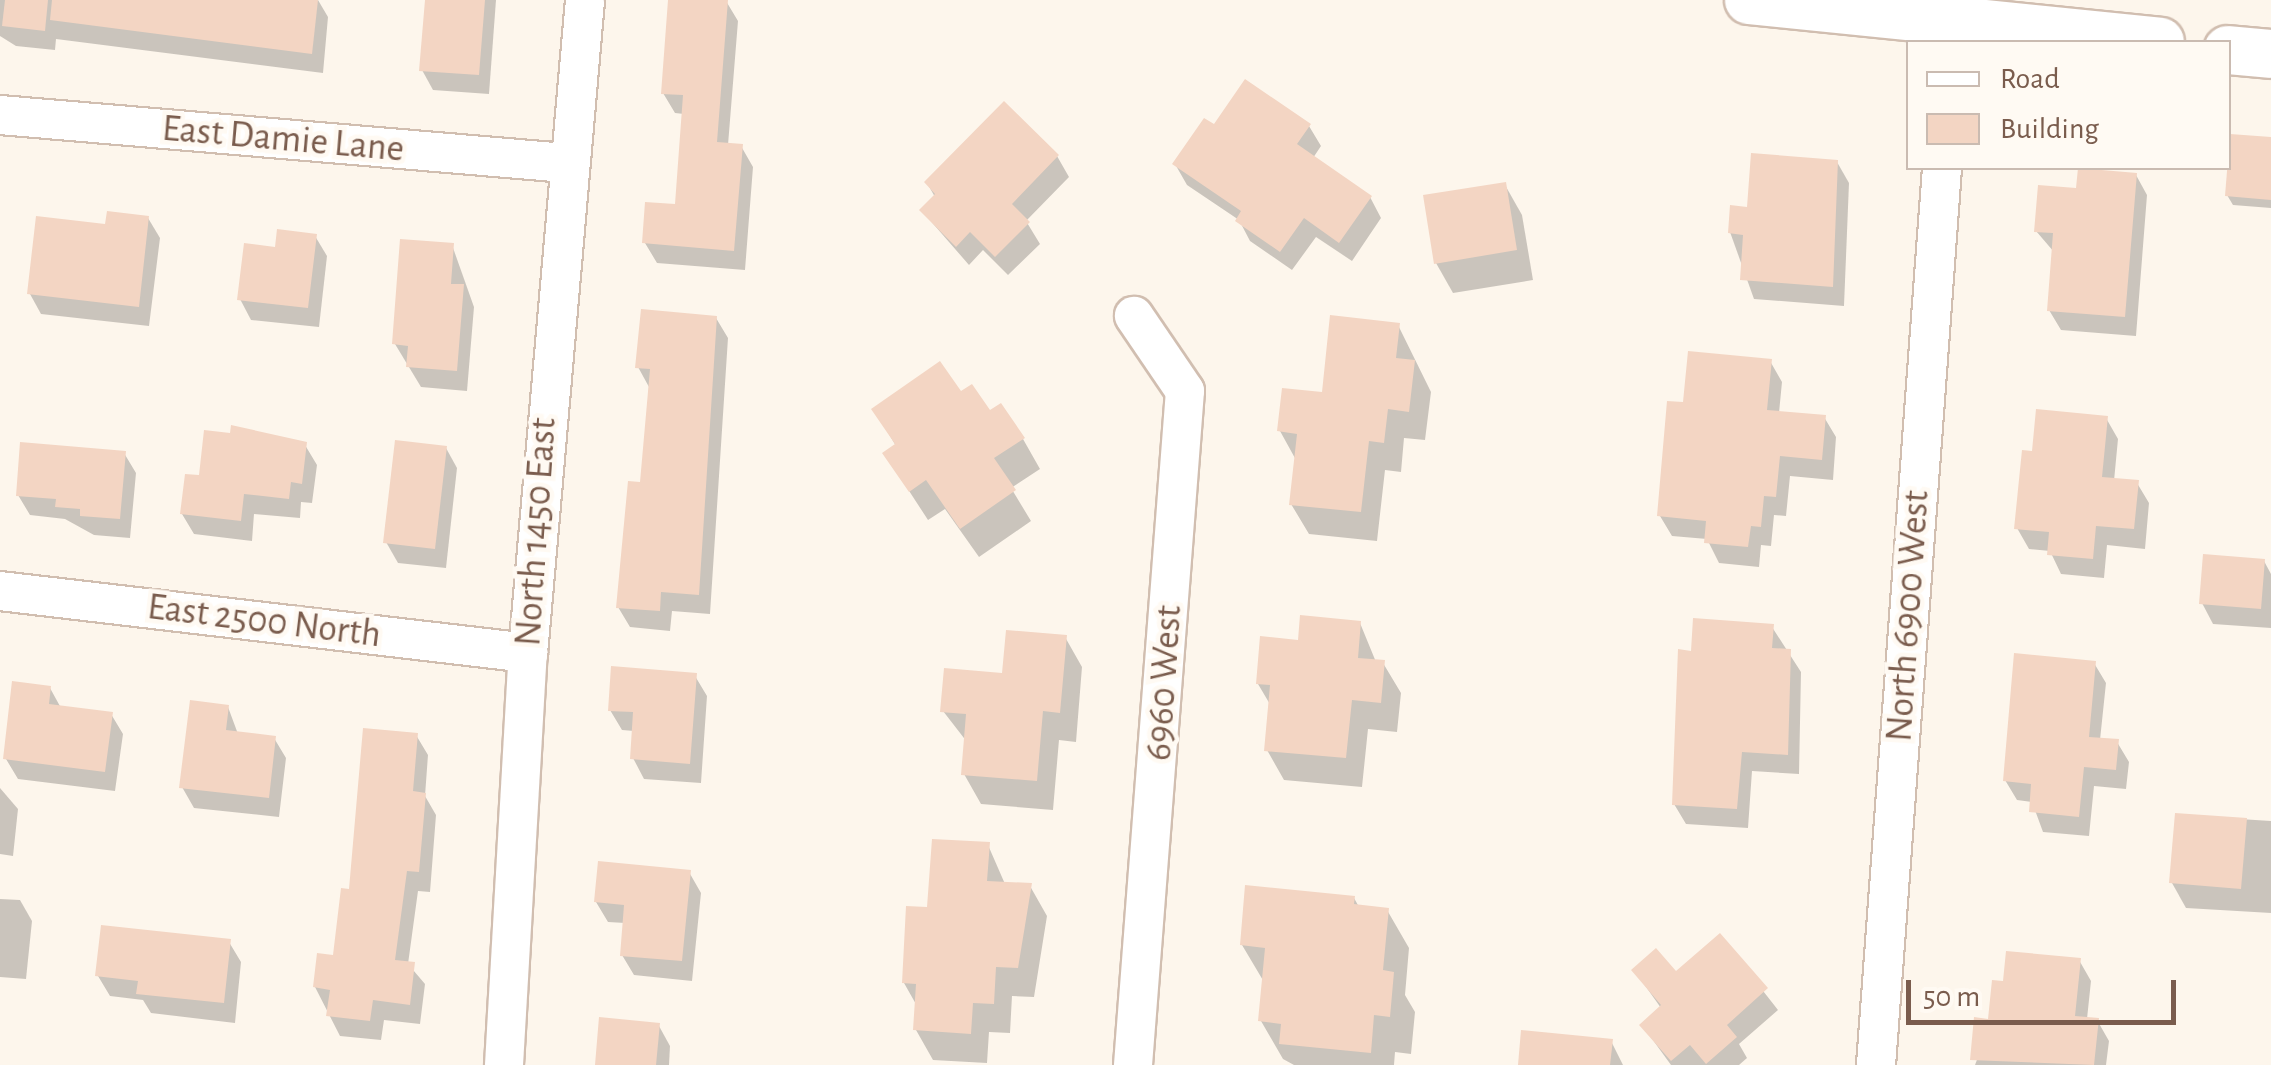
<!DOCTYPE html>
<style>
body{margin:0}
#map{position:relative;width:2271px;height:1065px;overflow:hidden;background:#fdf6ec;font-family:"Alegreya Sans",sans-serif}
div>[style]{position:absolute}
.shadow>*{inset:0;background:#0003}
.building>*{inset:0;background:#f3d5c3}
.roads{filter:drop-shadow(2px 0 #d1beb0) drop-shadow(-2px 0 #d1beb0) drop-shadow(0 2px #d1beb0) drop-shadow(0 -2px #d1beb0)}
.minor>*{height:38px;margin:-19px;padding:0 19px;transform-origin:19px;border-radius:19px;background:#fff}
.tertiary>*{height:48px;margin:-24px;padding:0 24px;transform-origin:24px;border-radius:24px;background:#fff}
span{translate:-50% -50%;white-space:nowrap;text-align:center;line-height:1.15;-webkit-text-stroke:9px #fffaf3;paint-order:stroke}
.street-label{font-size:38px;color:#7a5c4d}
.legend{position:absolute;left:1906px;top:40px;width:325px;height:130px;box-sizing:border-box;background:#fffaf3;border:2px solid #cabbb1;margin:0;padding:12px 18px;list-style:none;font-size:30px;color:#7a5c4d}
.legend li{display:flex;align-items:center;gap:20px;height:50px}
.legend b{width:50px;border:2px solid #cabbb1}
.scale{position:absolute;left:1906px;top:980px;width:270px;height:45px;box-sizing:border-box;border:5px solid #7a5c4d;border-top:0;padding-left:12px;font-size:30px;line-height:35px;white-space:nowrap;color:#7a5c4d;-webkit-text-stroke:8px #fffaf3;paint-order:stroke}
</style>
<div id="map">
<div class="shadow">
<div style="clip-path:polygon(0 0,318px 0,328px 17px,323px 73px,56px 39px,55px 50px,16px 46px,0 36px)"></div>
<div style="clip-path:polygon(427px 0,496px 0,489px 94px,433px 90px,422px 70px)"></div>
<div style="clip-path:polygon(671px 0,726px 1px,738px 21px,728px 145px,741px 146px,753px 167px,745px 270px,657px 263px,645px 243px,677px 207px,684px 114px,675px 113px,663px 93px)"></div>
<div style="clip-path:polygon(1309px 126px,1321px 146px,1313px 158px,1370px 197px,1381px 218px,1352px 261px,1316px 237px,1292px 270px,1250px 241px,1239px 220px,1187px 185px,1175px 164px,1215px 127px)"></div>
<div style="clip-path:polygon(2271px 140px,2271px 208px,2233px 205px,2227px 195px)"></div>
<div style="clip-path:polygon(1057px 156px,1069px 177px,1026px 221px,1040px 244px,1008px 275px,983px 250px,969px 265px,922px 211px,935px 197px,927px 183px)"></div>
<div style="clip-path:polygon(1837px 162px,1849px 183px,1844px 306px,1754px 299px,1730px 232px,1749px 210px)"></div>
<div style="clip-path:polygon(2136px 175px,2147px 195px,2136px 336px,2061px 330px,2049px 310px,2054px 252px,2036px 231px,2079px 191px)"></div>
<div style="clip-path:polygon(1505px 185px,1522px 215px,1533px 280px,1453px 293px,1436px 263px)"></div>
<div style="clip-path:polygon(148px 218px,160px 238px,149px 326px,41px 314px,30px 294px)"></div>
<div style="clip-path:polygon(315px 236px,327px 256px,319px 327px,251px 320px,240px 299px,277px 250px)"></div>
<div style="clip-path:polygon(452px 245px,474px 307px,467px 391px,421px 387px,395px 344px)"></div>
<div style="clip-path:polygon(716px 318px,728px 338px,710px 614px,672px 611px,670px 631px,630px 627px,618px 607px,642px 485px,649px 387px,638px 367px)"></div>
<div style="clip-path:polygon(1398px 325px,1431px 392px,1425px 440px,1404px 438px,1401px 472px,1385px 470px,1377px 541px,1309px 534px,1291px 504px,1296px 460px,1280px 431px)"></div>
<div style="clip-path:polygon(1770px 361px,1782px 382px,1779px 413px,1824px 417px,1836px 437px,1833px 480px,1790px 476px,1786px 516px,1774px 515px,1771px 546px,1761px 545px,1759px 567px,1719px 563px,1707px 539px,1672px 536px,1660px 516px,1686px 405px)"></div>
<div style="clip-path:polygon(960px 394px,1023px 439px,1040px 469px,1011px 488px,1031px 521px,979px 557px,945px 509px,928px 520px,885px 454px,896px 446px,874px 409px)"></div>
<div style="clip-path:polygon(2106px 418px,2118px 439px,2114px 481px,2137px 483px,2149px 503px,2145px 549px,2107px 545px,2104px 578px,2061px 574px,2050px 551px,2029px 549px,2017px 528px,2034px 454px)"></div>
<div style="clip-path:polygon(305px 445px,317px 465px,312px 503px,301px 502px,300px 518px,254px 514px,252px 541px,194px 534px,182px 514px,201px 478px)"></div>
<div style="clip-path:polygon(446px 448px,457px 468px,446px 568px,398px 563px,386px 542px)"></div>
<div style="clip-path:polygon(124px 453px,136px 473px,130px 538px,94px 535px,65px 519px,30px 515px,18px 495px)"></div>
<div style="clip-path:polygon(2264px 561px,2271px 574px,2271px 628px,2213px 624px,2202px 603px)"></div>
<div style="clip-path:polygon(1360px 623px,1376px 662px,1383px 663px,1401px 693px,1397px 732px,1368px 729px,1362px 787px,1284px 780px,1267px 750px,1271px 706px,1258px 684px,1300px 642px)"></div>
<div style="clip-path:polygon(1772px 627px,1801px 672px,1799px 774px,1752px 771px,1748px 828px,1686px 824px,1674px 804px)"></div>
<div style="clip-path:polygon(1065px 637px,1082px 667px,1076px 742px,1059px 740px,1053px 810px,981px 804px,964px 774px,967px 742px,943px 711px)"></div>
<div style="clip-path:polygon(2094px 663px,2106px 683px,2100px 740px,2117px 742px,2129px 762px,2126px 789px,2094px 786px,2089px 836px,2043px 832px,2032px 802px,2017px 800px,2005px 780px)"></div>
<div style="clip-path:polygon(695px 676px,707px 696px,701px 783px,644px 779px,633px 758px,634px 731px,622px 730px,610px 710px)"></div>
<div style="clip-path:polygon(50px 688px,61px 708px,111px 714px,123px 734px,115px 791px,18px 779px,6px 759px)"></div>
<div style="clip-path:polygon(228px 707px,238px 734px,274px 738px,286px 758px,279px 817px,194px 808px,182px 787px)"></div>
<div style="clip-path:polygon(416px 735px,428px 755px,425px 796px,436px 815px,430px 892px,418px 891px,408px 964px,425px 984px,420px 1024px,384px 1020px,381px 1040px,340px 1036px,315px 987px,335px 958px,351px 892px)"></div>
<div style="clip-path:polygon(0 788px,18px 809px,13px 856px,0 854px)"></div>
<div style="clip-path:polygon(2177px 815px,2271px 821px,2271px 913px,2186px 908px,2172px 883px)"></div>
<div style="clip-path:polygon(988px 845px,1005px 884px,1030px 886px,1047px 916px,1034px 997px,1012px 996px,1010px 1033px,989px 1032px,987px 1063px,933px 1060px,916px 1030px,917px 1006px,904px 983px,929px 910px)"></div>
<div style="clip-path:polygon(689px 872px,701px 893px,692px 981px,634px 975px,622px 955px,625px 923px,608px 922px,596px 902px)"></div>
<div style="clip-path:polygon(1354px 898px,1359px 907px,1387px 910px,1409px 948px,1405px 995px,1415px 1012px,1411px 1054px,1395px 1052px,1394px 1065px,1294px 1065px,1283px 1059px,1261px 1021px,1264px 982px,1242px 945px)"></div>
<div style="clip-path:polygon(0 899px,20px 900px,32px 921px,26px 979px,0 977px)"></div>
<div style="clip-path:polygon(1720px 936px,1778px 1010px,1739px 1044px,1747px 1058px,1739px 1065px,1671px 1065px,1642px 1025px,1661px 1008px,1634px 970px,1676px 975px)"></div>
<div style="clip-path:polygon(229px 942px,241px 962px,235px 1023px,151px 1013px,143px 1000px,110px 996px,98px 976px)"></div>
<div style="clip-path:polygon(2079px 960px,2091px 981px,2087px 1019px,2097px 1020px,2109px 1041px,2106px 1065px,1975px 1065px,2006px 983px)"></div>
<div style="clip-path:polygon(659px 1026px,670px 1046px,669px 1065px,597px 1065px)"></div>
<div style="clip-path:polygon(1611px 1041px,1623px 1065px,1520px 1065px)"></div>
</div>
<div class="building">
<div style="clip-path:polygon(5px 0,48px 0,45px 31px,2px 26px)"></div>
<div style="clip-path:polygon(52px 0,318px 0,312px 54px,50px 20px)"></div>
<div style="clip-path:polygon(425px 0,485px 0,479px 75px,419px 71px)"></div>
<div style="clip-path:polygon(668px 0,728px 0,717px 142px,743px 144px,734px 251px,642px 243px,645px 202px,675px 204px,683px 95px,661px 94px)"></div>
<div style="clip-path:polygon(1245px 79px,1311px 124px,1297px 144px,1372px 196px,1339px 243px,1304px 218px,1280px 252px,1235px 221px,1241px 211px,1172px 164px,1204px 118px,1214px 124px)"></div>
<div style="clip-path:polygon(1004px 101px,1059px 155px,1012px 204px,1030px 222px,995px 257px,970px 232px,956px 247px,919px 210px,935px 194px,924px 182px)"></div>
<div style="clip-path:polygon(2230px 134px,2271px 137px,2271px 200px,2225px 196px)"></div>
<div style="clip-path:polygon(1751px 153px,1838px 160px,1833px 287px,1740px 280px,1743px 235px,1728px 233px,1730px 205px,1747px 207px)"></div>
<div style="clip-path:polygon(2078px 168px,2137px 173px,2125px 317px,2047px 311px,2053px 233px,2034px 232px,2038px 185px,2076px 188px)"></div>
<div style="clip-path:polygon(1506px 182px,1517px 250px,1434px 264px,1423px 195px)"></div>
<div style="clip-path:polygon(107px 211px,149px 216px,139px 307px,27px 294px,36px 216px,105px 224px)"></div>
<div style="clip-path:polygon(277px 229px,317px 234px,308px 308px,237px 300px,244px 243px,275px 247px)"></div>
<div style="clip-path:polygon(400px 239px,454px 243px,451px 284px,464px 284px,457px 371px,406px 367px,408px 346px,392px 344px)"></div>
<div style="clip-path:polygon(641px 309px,717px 316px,699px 595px,661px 592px,660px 611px,616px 608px,628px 481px,640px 482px,650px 369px,635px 368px)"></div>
<div style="clip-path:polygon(1330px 315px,1400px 323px,1396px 358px,1415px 360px,1409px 412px,1388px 409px,1384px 443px,1369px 441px,1361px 512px,1289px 505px,1297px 434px,1277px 431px,1282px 388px,1322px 392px)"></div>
<div style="clip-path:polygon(1688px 351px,1772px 359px,1767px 410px,1826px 415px,1822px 460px,1780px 456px,1776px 497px,1764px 496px,1761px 527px,1751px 526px,1748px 547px,1704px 543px,1706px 521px,1657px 516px,1667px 401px,1683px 402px)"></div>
<div style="clip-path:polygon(940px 361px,961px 391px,972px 384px,990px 410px,1001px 403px,1025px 438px,994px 458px,1016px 490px,960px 529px,926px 480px,909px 492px,882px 453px,895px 444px,871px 409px)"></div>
<div style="clip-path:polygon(2036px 409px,2108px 416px,2102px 477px,2139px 480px,2134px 529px,2096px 526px,2093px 559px,2047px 555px,2049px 532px,2014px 529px,2022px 450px,2032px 451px)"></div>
<div style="clip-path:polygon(231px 425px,307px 442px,302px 484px,291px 482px,289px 499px,244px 494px,241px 521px,180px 514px,185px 474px,199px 475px,204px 430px,230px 433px)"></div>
<div style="clip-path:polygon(395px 440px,447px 446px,435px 549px,383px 543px)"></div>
<div style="clip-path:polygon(20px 442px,126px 451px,120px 519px,80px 516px,80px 509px,55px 507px,56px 499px,16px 496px)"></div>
<div style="clip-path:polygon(2203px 554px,2265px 559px,2261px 609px,2199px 604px)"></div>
<div style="clip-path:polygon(1300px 615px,1361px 621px,1358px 658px,1385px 660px,1381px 703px,1352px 700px,1346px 758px,1264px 751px,1270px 685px,1256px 684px,1260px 636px,1298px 640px)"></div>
<div style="clip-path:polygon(1693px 618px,1774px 624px,1772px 648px,1791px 649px,1788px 755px,1742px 752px,1737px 809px,1672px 805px,1678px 649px,1691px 651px)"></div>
<div style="clip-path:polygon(1006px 630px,1067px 635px,1060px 713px,1043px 711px,1037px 781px,961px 775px,966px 714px,940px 712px,944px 668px,1002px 673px)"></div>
<div style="clip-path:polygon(2014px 653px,2096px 661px,2089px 737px,2119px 739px,2116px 770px,2084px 767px,2079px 817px,2029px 812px,2031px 784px,2003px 781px)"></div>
<div style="clip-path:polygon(611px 666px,697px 673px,690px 764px,630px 759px,633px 712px,608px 711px)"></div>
<div style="clip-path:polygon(12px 681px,51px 686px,49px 704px,113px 712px,105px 772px,3px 759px)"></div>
<div style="clip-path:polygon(190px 700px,229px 705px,226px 730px,276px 736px,269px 798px,179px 788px)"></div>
<div style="clip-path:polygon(363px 728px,418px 733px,413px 791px,426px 793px,419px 872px,407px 871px,395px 960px,415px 962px,410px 1005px,373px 1000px,370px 1021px,326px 1016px,330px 990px,313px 987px,317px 953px,333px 955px,341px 888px,349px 889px)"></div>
<div style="clip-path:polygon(2175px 813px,2247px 818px,2241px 889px,2169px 883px)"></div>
<div style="clip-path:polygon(932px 839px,990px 842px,987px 881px,1032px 883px,1018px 968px,996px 967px,994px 1004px,973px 1003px,971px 1034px,913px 1030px,916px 984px,902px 983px,906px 906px,927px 907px)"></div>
<div style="clip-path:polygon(598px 861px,691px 870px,682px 961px,620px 956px,624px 905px,594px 902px)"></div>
<div style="clip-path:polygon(1245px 885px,1355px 896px,1354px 904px,1389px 908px,1383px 970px,1394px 972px,1390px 1017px,1374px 1015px,1371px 1053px,1279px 1044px,1281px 1024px,1258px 1021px,1265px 948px,1240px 945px)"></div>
<div style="clip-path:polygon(101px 925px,231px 939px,224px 1003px,136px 994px,138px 981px,95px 976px)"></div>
<div style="clip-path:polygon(1720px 933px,1768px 988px,1727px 1025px,1737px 1037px,1706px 1064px,1690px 1045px,1671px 1061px,1639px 1025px,1661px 1005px,1631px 970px,1656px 948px,1676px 971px)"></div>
<div style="clip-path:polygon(2006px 951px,2081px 958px,2075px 1016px,2099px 1018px,2094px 1065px,1970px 1060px,1974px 1017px,1988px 1019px,1992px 980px,2003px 981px)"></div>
<div style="clip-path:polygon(599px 1017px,660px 1023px,656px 1065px,595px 1065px)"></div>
<div style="clip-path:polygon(1521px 1030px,1613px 1039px,1610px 1065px,1518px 1065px)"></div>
</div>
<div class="roads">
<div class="minor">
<div style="left:0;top:115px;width:568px;rotate:4.85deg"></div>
<div style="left:0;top:591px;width:532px;rotate:6.7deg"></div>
<div style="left:504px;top:1065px;width:413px;rotate:-86.7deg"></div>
<div style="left:528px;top:653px;width:655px;rotate:-85.01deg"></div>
<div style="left:1133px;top:1065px;width:676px;rotate:-85.59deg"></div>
<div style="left:1185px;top:391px;width:91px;rotate:-124.2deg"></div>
<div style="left:1876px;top:1065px;width:899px;rotate:-85.79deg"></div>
</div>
<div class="tertiary">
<div style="left:1749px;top:0;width:413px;rotate:5.8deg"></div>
<div style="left:2228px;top:50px;width:43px;rotate:5.3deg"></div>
</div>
</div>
<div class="street-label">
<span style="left:283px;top:140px;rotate:5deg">East Damie Lane</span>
<span style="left:537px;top:532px;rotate:-86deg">North 1450 East</span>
<span style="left:1909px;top:616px;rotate:-86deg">North 6900 West</span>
<span style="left:264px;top:622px;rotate:7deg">East 2500 North</span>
<span style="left:1165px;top:683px;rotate:-86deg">6960 West</span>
</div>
<ul class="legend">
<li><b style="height:12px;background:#fff"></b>Road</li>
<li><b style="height:28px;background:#f3d5c3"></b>Building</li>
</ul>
<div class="scale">50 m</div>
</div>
